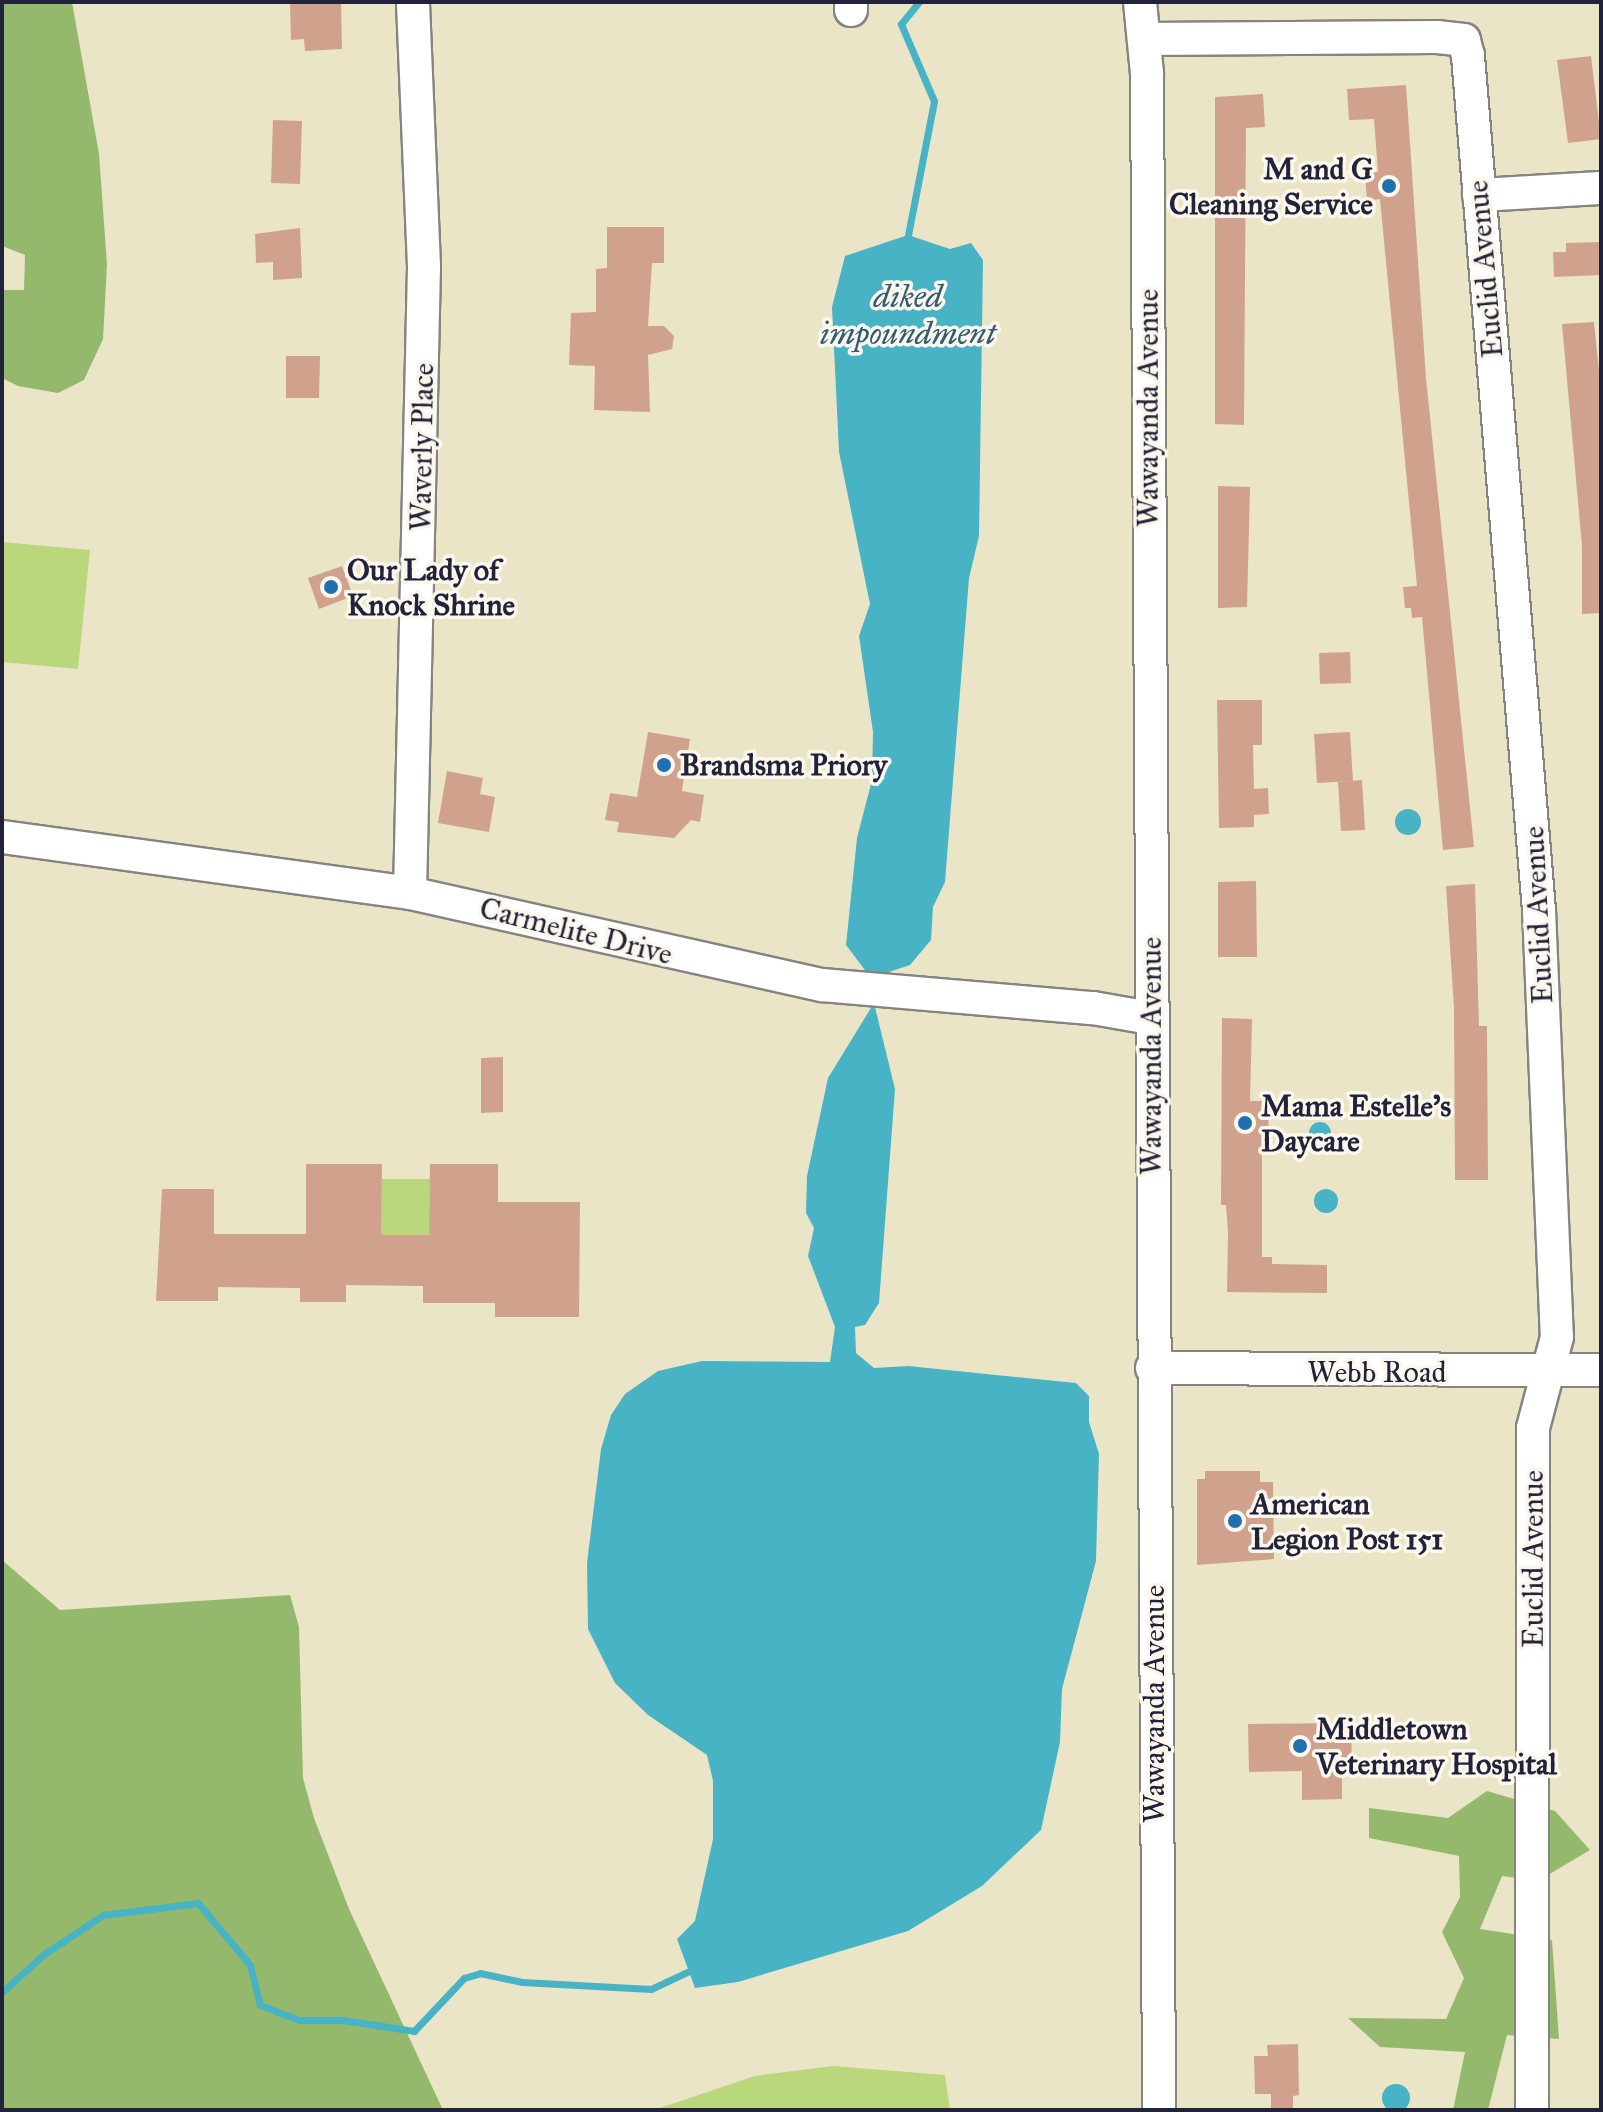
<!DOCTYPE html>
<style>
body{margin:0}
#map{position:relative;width:1603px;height:2112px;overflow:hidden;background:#ebe5c7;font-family:"IM FELL Great Primer",serif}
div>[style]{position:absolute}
.green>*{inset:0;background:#bbd77c}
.forest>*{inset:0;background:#94b86c}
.water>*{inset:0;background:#48b3c5}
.round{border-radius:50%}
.stream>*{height:7px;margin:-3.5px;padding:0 3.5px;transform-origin:3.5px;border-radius:3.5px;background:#48b3c5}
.building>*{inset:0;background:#d0a18c}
.roads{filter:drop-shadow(2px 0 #868481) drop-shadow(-2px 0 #868481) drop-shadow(0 2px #868481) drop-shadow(0 -2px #868481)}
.minor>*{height:32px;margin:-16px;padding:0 16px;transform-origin:16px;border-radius:16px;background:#fff}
.dots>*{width:22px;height:22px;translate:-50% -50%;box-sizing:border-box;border:4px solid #fbf7ec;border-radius:50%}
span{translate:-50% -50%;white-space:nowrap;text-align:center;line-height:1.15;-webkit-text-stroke:7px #fbf7ec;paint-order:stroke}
.poi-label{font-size:30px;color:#22223b;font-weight:700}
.right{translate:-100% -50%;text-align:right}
.left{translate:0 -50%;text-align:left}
.street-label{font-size:30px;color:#22223b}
.water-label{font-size:32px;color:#315c72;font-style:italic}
.frame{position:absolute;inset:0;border:4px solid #22223b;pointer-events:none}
</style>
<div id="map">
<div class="green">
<div style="clip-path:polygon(2px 542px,90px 550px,78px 669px,2px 662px)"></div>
<div style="clip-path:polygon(381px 1179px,430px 1179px,429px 1235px,381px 1235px)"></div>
<div style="clip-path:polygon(833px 2066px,945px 2075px,950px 2110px,654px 2110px,755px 2076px)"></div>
</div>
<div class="forest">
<div style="clip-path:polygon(2px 2px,72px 2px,99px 154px,107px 264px,103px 339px,84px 380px,58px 393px,18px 386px,2px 378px,2px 290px,24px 290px,25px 255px,2px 246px)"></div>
<div style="clip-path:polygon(2px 1560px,60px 1610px,290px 1595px,299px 1627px,303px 1778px,314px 1818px,349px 1909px,443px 2110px,2px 2110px)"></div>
<div style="clip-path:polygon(1487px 1791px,1555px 1811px,1590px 1850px,1538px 1881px,1502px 1876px,1480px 1929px,1552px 1940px,1559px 2039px,1507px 2035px,1488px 2110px,1453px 2110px,1465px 2052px,1380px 2047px,1348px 2018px,1446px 2019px,1464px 1978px,1442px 1932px,1460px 1897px,1459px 1856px,1369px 1838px,1369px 1808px,1448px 1818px)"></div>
</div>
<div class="water">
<div style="clip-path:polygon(908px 235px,950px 249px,971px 243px,983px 260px,979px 536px,969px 578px,945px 882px,933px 907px,931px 940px,910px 965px,871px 978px,846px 945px,857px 838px,872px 780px,873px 732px,859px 636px,870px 604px,839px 452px,832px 307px,845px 256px)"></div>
<div class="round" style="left:1395px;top:809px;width:26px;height:26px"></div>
<div style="clip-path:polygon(874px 1003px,895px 1089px,879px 1303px,865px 1325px,855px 1327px,856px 1353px,874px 1368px,908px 1366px,1076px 1383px,1089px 1396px,1089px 1422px,1099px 1454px,1096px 1561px,1062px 1689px,1060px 1742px,1041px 1830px,982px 1886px,908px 1931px,738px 1982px,695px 1988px,677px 1939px,695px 1921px,713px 1839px,713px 1781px,707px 1755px,648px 1715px,615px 1683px,588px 1629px,587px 1563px,601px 1449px,611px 1415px,625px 1394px,658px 1371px,702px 1361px,830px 1362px,835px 1327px,808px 1256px,814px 1228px,806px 1213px,807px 1176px,828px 1078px)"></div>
<div class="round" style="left:1309px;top:1122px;width:22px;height:22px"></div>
<div class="round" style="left:1314px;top:1189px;width:24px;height:24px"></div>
<div class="round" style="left:1382px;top:2084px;width:28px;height:28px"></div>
</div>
<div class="stream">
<div style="left:908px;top:235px;width:136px;rotate:-79deg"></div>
<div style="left:934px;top:101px;width:84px;rotate:-113.2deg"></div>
<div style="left:901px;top:24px;width:28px;rotate:-51deg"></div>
<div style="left:2px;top:1992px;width:57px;rotate:-42.1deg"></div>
<div style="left:44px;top:1954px;width:71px;rotate:-33.5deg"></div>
<div style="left:103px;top:1915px;width:96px;rotate:-7.2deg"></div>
<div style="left:198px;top:1903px;width:81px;rotate:50deg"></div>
<div style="left:250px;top:1965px;width:41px;rotate:76deg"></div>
<div style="left:260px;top:2005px;width:42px;rotate:21deg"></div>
<div style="left:299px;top:2020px;width:44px"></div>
<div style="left:343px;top:2020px;width:72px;rotate:8.8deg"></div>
<div style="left:414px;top:2031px;width:73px;rotate:-46.7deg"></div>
<div style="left:464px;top:1978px;width:17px;rotate:-17deg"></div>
<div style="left:480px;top:1973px;width:43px;rotate:12.1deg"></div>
<div style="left:522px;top:1982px;width:129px;rotate:3.1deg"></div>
<div style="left:651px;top:1989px;width:42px;rotate:-25.3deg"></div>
</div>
<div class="building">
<div style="clip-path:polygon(341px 2px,342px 49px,305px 51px,304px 39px,291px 40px,290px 3px)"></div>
<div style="clip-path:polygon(1591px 56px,1601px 139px,1568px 143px,1557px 60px)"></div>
<div style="clip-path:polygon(1406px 85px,1426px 378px,1474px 847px,1443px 850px,1422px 617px,1412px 618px,1411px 608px,1405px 608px,1403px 587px,1417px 586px,1380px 199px,1367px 201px,1365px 173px,1378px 172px,1374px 119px,1349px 120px,1347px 89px)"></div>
<div style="clip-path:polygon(1263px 94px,1265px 127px,1246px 128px,1244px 425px,1215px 424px,1215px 97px)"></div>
<div style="clip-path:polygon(273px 120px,302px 121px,300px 184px,271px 183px)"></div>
<div style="clip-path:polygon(607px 227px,664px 227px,664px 263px,652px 263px,648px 326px,664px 326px,674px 336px,672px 349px,648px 355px,650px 412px,594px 410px,595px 366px,569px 365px,571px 313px,596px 312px,596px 269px,607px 268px)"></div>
<div style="clip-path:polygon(300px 228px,302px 278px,273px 280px,273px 262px,256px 263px,255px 234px)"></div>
<div style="clip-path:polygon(1601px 242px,1601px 275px,1554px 277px,1553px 252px,1566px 252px,1566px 243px)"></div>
<div style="clip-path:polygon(1594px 322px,1601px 391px,1601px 613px,1582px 614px,1582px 546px,1562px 324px)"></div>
<div style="clip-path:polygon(286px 356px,320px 356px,319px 398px,286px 398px)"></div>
<div style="clip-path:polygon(1218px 486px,1250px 487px,1247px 607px,1218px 608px)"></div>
<div style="clip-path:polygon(342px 566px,353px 596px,319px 609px,308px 578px)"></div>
<div style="clip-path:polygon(1350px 652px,1351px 683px,1320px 684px,1319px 653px)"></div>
<div style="clip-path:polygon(1217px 700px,1262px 700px,1262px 745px,1253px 745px,1254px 789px,1268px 788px,1269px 814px,1254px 815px,1254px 827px,1219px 828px)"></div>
<div style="clip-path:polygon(648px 732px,690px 739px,682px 791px,704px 795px,700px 822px,691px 820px,674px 838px,617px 832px,619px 822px,605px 820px,610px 793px,637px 797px)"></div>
<div style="clip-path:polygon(1350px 732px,1353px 781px,1317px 783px,1314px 734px)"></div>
<div style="clip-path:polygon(447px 771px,483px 778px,480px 794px,495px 797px,489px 832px,438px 823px)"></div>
<div style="clip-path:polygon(1362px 780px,1365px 830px,1341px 831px,1338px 782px)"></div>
<div style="clip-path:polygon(1256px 881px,1257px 957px,1218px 957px,1218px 882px)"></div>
<div style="clip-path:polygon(1475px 884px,1479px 1026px,1487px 1026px,1488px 1180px,1455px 1180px,1454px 1008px,1446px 886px)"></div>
<div style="clip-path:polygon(1222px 1018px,1252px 1019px,1250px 1101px,1269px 1101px,1268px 1146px,1262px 1146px,1262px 1257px,1272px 1257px,1272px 1264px,1327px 1265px,1327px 1293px,1227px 1292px,1228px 1232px,1226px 1205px,1221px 1205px)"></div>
<div style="clip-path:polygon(503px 1057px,503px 1112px,481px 1113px,481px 1058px)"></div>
<div style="clip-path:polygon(306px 1164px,382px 1164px,381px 1235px,429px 1235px,430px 1164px,498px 1164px,498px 1202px,580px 1202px,579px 1317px,495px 1317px,495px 1303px,423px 1303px,423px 1286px,346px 1285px,346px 1302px,300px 1302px,300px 1288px,218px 1287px,218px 1301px,156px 1301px,162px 1189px,214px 1189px,214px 1234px,306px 1234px)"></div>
<div style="clip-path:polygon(1205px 1471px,1260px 1471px,1260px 1482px,1273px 1482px,1274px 1559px,1197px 1565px,1197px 1479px,1205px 1479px)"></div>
<div style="clip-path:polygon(1351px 1723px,1352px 1769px,1342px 1768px,1342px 1799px,1302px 1800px,1302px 1771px,1249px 1772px,1248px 1724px)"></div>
<div style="clip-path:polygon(1298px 2044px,1299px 2095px,1293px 2096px,1293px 2110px,1271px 2110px,1271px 2094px,1255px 2094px,1254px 2056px,1268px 2056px,1267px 2045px)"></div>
</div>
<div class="roads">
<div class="minor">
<div style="left:1140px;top:2px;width:71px;rotate:84.4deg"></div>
<div style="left:1147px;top:73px;width:2037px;rotate:89.66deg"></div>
<div style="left:851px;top:10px;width:8px;rotate:-90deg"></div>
<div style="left:1144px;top:39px;width:293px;rotate:-0.4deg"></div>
<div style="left:1437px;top:37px;width:27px;rotate:6deg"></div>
<div style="left:1464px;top:40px;width:16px;rotate:76deg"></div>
<div style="left:1468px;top:56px;width:857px;rotate:85.25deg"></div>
<div style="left:1539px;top:910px;width:427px;rotate:87.6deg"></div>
<div style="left:1557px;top:1337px;width:94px;rotate:104.8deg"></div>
<div style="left:1533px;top:1428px;width:682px;rotate:90.08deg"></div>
<div style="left:1479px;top:195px;width:122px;rotate:-3.3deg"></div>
<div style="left:2px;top:837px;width:412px;rotate:7.8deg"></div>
<div style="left:410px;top:893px;width:422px;rotate:12.6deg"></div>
<div style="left:822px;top:985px;width:272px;rotate:4.9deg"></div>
<div style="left:1093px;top:1008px;width:58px;rotate:10deg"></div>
<div style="left:410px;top:893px;width:627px;rotate:-88.72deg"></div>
<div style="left:424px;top:266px;width:264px;rotate:-92.4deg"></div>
<div style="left:1152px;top:1368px;width:449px;rotate:0.3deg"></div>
</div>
</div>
<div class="dots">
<div style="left:1389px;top:186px;background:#1f6fb2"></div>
<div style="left:331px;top:587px;background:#1f6fb2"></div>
<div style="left:664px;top:765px;background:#1f6fb2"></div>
<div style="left:1245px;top:1123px;background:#1f6fb2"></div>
<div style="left:1235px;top:1521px;background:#1f6fb2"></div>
<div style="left:1300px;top:1746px;background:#1f6fb2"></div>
</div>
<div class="poi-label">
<span class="right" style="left:1373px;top:186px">M and G<br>Cleaning Service</span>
<span class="left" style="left:347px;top:587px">Our Lady of<br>Knock Shrine</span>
<span class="left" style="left:680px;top:765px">Brandsma Priory</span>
<span class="left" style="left:1261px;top:1123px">Mama Estelle's<br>Daycare</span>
<span class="left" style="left:1251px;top:1521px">American<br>Legion Post 151</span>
<span class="left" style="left:1316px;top:1746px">Middletown<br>Veterinary Hospital</span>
</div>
<div class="street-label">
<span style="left:1485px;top:269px;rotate:-95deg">Euclid Avenue</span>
<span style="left:1148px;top:408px;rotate:-90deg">Wawayanda Avenue</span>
<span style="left:422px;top:447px;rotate:-89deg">Waverly Place</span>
<span style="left:1538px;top:915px;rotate:-93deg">Euclid Avenue</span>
<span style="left:576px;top:931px;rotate:14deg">Carmelite Drive</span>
<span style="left:1151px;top:1056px;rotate:-90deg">Wawayanda Avenue</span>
<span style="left:1377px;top:1372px">Webb Road</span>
<span style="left:1533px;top:1559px;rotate:-90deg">Euclid Avenue</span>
<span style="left:1154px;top:1704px;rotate:-90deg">Wawayanda Avenue</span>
</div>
<div class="water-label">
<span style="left:908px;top:316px">diked<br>impoundment</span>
</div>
<div class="frame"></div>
</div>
